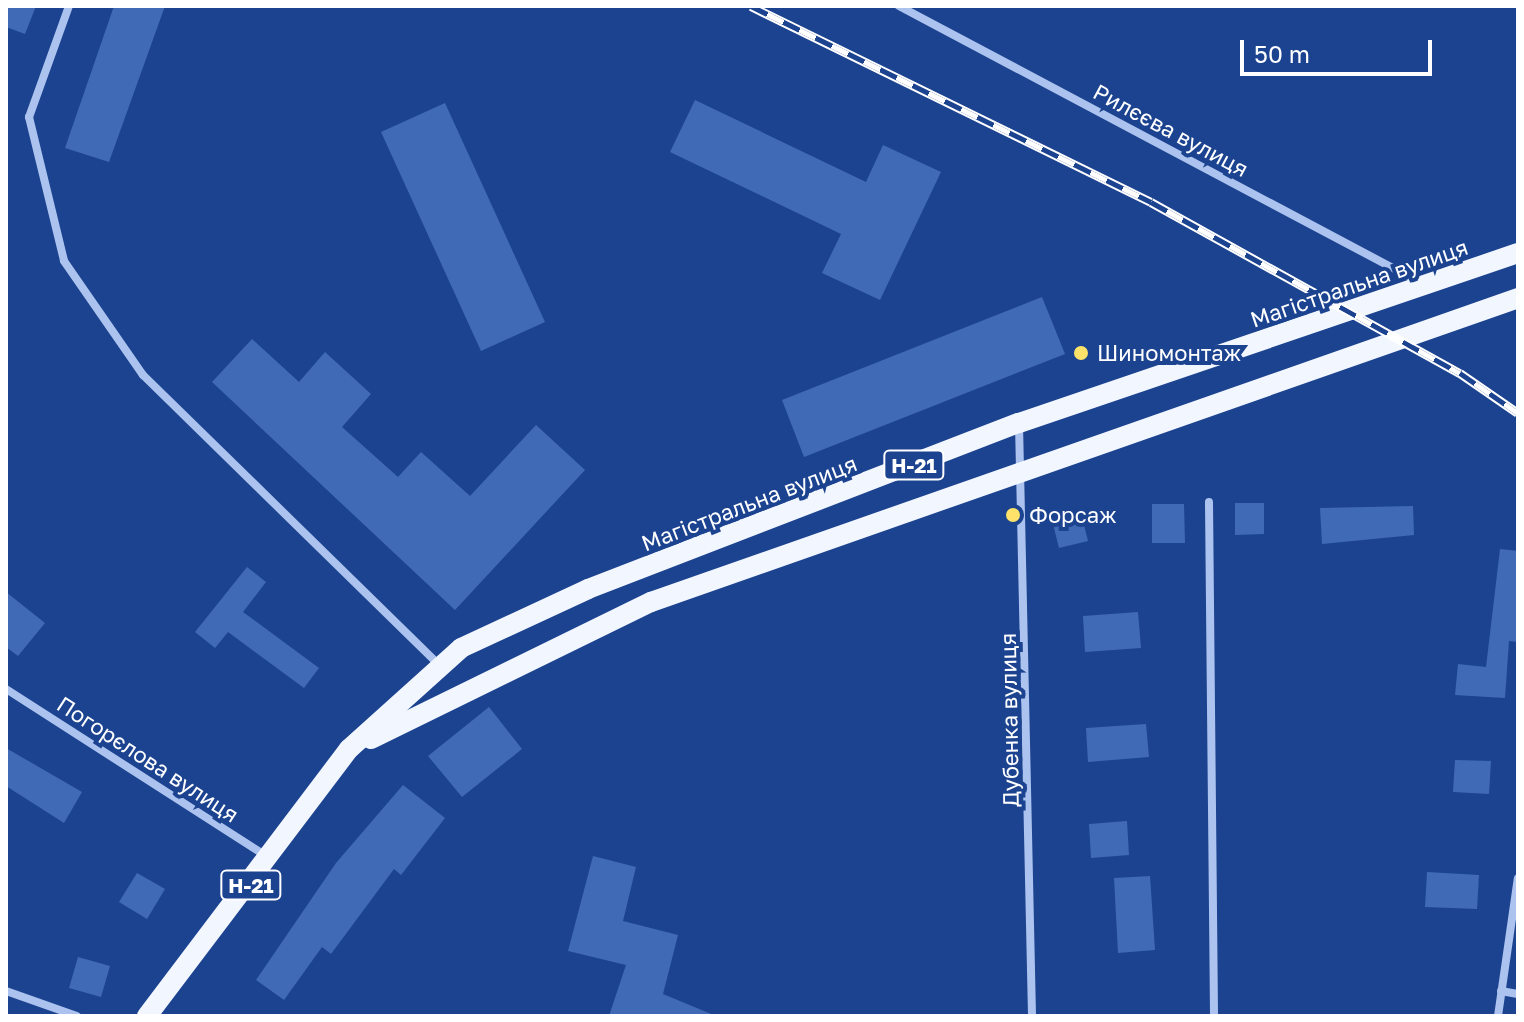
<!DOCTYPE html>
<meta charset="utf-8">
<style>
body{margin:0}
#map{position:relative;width:1524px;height:1022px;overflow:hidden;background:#1c4390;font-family:"Golos Text",sans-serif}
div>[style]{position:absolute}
.building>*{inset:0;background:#406ab6}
.minor>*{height:8px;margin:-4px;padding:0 4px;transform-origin:4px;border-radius:4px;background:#abc3ee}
.primary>*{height:20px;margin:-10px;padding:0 10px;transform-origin:10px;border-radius:10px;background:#f2f6ff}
.rail>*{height:9px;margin-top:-4.5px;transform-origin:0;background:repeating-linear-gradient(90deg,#1c4390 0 18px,#fff 0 36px);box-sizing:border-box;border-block:2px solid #fff}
.dots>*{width:22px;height:22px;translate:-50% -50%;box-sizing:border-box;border:4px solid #1c4390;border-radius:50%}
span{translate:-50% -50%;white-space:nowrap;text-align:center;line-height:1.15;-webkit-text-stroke:8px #1c4390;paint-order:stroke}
.shield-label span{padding:2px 6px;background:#1c4390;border:2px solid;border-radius:6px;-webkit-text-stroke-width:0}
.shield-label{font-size:20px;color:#fff;font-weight:700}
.street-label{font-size:22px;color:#fff}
.poi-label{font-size:22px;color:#fff}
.left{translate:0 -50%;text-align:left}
.frame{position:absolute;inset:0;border:8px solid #fff;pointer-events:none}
.scale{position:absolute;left:1240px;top:40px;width:192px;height:36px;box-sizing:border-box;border:4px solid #fff;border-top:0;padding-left:10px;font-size:24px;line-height:28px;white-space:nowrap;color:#fff;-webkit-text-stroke:6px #1c4390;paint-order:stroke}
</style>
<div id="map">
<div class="building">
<div style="clip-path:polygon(6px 6px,36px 6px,25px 34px,6px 27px)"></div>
<div style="clip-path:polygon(114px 6px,165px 6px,109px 162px,65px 148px)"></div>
<div style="clip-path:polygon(695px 100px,866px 182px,883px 145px,941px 172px,880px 300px,822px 273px,841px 234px,670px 152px)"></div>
<div style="clip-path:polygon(445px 103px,545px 322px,481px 351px,381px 132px)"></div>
<div style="clip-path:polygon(1042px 297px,1065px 354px,804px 457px,782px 400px)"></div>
<div style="clip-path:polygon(252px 339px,299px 382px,325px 352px,371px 394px,342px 427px,398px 477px,421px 452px,470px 496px,536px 425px,585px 470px,455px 610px,212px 382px)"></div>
<div style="clip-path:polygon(1235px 503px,1264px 503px,1264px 534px,1235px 535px)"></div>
<div style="clip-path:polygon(1152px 504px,1184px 504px,1185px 543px,1152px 543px)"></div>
<div style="clip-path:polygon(1413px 506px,1414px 535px,1322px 544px,1320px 508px)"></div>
<div style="clip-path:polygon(1082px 517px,1088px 541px,1059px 548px,1053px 524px)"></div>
<div style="clip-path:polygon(1500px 549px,1518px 551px,1518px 642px,1509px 641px,1505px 698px,1455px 695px,1458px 664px,1486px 667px)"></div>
<div style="clip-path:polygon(247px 567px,266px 582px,243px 612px,319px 668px,304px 688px,228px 632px,215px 648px,195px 632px)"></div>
<div style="clip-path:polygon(6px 592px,45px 623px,18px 656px,6px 647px)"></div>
<div style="clip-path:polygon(1138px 612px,1141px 648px,1085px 652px,1083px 616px)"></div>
<div style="clip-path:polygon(489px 707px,522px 749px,462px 797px,428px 756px)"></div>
<div style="clip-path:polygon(1146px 724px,1149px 757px,1088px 762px,1086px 728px)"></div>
<div style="clip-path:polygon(6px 748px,82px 792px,64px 823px,6px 786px)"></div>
<div style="clip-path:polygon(1455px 760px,1491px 761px,1489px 794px,1453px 792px)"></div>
<div style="clip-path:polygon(403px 785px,445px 818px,401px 875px,394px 869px,331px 954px,322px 947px,284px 1000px,256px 980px,336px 863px)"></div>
<div style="clip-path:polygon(1127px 821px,1129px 855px,1091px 858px,1089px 824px)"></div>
<div style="clip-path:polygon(593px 856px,636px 867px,623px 921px,678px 935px,663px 994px,716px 1016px,609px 1016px,626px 965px,568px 951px)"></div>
<div style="clip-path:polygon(1427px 872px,1479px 875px,1477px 909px,1425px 907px)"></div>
<div style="clip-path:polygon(137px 873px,165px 889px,147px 919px,119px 902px)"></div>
<div style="clip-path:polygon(1150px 876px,1155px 950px,1118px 953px,1114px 878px)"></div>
<div style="clip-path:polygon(78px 957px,110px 966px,101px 997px,69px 988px)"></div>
</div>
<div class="minor">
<div style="left:69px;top:6px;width:118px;rotate:109.8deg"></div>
<div style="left:29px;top:117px;width:148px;rotate:76.3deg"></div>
<div style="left:64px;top:261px;width:139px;rotate:55.3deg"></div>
<div style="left:143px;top:375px;width:414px;rotate:44.4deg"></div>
<div style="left:899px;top:6px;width:591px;rotate:27.95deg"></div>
<div style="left:1019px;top:424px;width:592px;rotate:88.74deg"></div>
<div style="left:1209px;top:502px;width:514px;rotate:89.44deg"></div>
<div style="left:6px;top:689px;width:309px;rotate:32.7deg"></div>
<div style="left:6px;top:991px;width:75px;rotate:19.4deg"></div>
<div style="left:1501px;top:991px;width:17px;rotate:10deg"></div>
<div style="left:1498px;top:1016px;width:139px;rotate:-81.8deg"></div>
</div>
<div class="primary">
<div style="left:371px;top:739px;width:312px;rotate:-26.1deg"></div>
<div style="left:651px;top:602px;width:919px;rotate:-19.32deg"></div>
<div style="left:147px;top:1016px;width:335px;rotate:-52.9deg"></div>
<div style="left:349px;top:749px;width:151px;rotate:-42deg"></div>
<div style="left:461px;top:648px;width:140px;rotate:-24.9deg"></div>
<div style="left:588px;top:589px;width:462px;rotate:-21.1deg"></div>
<div style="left:1019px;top:423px;width:527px;rotate:-18.81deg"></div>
</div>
<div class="rail">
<div style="left:751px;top:6px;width:445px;rotate:26.1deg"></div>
<div style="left:1151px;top:202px;width:353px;rotate:29deg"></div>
<div style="left:1460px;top:373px;width:70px;rotate:34.6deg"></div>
</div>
<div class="dots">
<div style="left:1081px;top:353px;background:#fee269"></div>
<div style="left:1013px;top:515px;background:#fee269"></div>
</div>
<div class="shield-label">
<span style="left:914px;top:465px">Н-21</span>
<span style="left:251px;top:885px">Н-21</span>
</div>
<div class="street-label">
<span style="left:1171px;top:130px;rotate:28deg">Рилєєва вулиця</span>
<span style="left:1359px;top:283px;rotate:-19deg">Магістральна вулиця</span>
<span style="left:749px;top:503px;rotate:-21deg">Магістральна вулиця</span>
<span style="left:1009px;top:720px;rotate:-91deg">Дубенка вулиця</span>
<span style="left:148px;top:759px;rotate:33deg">Погорєлова вулиця</span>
</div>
<div class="poi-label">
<span class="left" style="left:1097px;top:353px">Шиномонтаж</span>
<span class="left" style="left:1029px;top:515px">Форсаж</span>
</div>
<div class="frame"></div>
<div class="scale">50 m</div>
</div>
